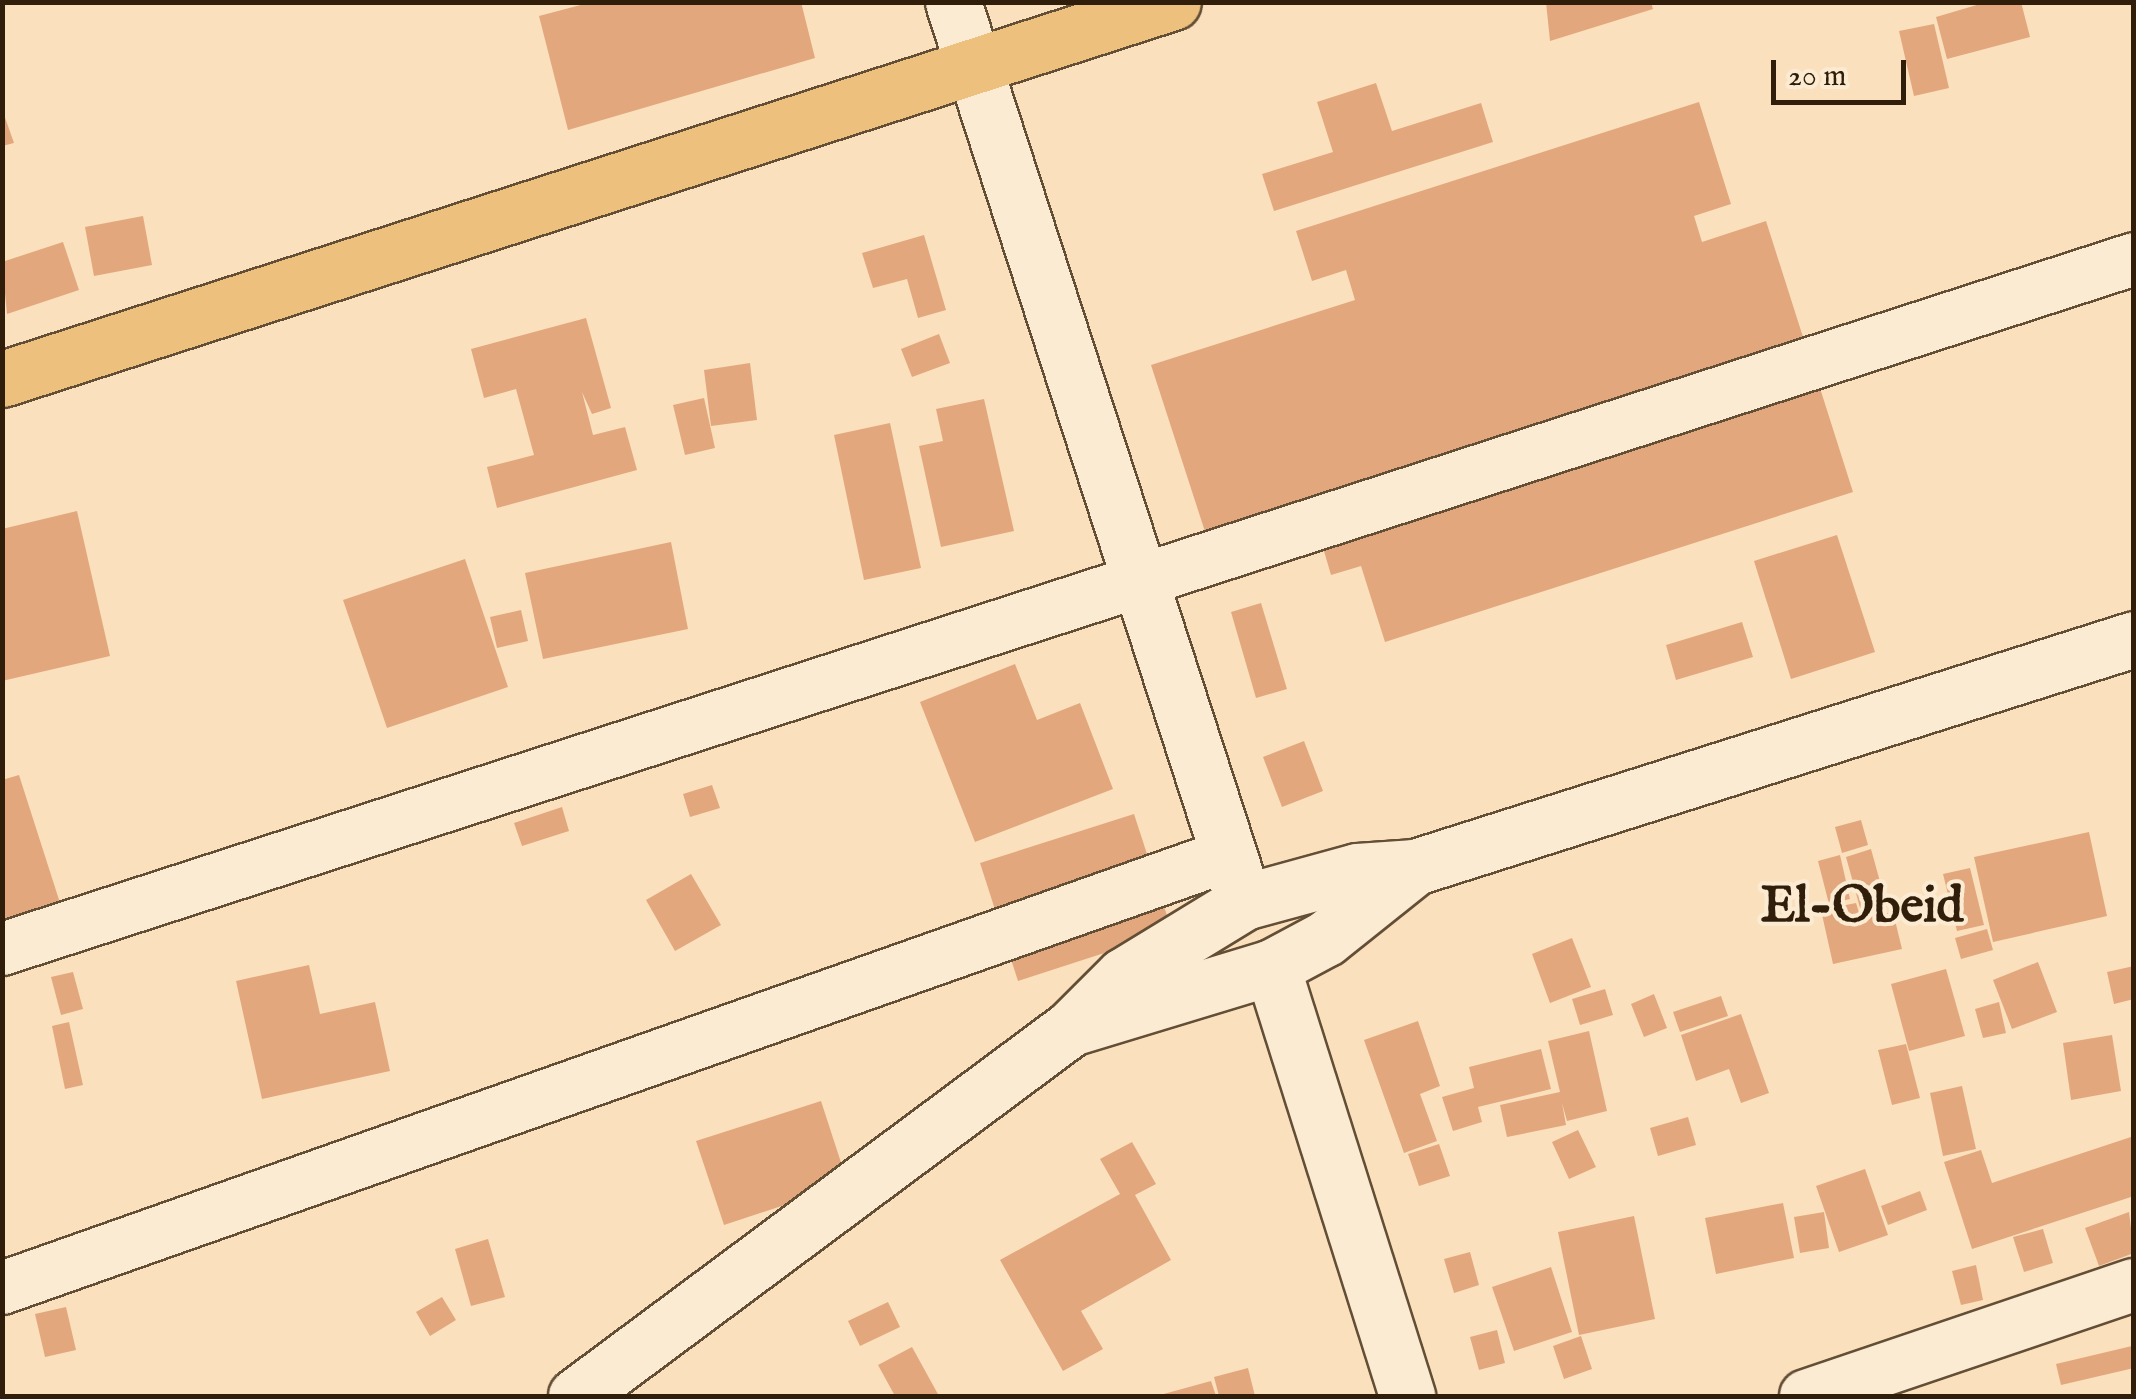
<!DOCTYPE html>
<style>
body{margin:0}
#map{position:relative;width:2136px;height:1399px;overflow:hidden;background:#fae0bc;font-family:"IM FELL English",serif}
div>[style]{position:absolute}
.building>*{inset:0;background:#e3a77e}
.roads{filter:drop-shadow(2px 0 #634e36) drop-shadow(-2px 0 #634e36) drop-shadow(0 2px #634e36) drop-shadow(0 -2px #634e36)}
.minor>*{height:52px;margin:-26px;padding:0 26px;transform-origin:26px;border-radius:26px;background:#fcebd3}
.tertiary>*{height:55px;margin:-27.5px;padding:0 27.5px;transform-origin:27.5px;border-radius:27.5px;background:#fcebd3}
.primary>*{height:55px;margin:-27.5px;padding:0 27.5px;transform-origin:27.5px;border-radius:27.5px;background:#edc07e}
span{translate:-50% -50%;white-space:nowrap;text-align:center;line-height:1.15;-webkit-text-stroke:8px #fcebd3;paint-order:stroke}
.town-label{font-size:50px;color:#311e0a;font-weight:700}
.frame{position:absolute;inset:0;border:5px solid #311e0a;pointer-events:none}
.scale{position:absolute;left:1771px;top:60px;width:135px;height:45px;box-sizing:border-box;border:5px solid #311e0a;border-top:0;padding-left:12px;font-size:30px;line-height:35px;white-space:nowrap;color:#311e0a;-webkit-text-stroke:8px #fcebd3;paint-order:stroke}
</style>
<div id="map">
<div class="building">
<div style="clip-path:polygon(592px 2px,801px 2px,815px 58px,568px 130px,539px 16px)"></div>
<div style="clip-path:polygon(1546px 2px,1651px 2px,1653px 9px,1550px 41px)"></div>
<div style="clip-path:polygon(1987px 2px,2021px 2px,2030px 37px,1947px 59px,1936px 17px)"></div>
<div style="clip-path:polygon(1934px 24px,1949px 88px,1914px 96px,1899px 31px)"></div>
<div style="clip-path:polygon(1376px 83px,1392px 131px,1481px 103px,1493px 142px,1274px 211px,1262px 174px,1333px 152px,1317px 102px)"></div>
<div style="clip-path:polygon(1699px 102px,1731px 204px,1694px 216px,1702px 242px,1766px 221px,1803px 337px,1760px 351px,1776px 399px,1819px 385px,1853px 492px,1385px 642px,1361px 566px,1331px 575px,1324px 551px,1222px 584px,1151px 365px,1355px 300px,1346px 270px,1312px 281px,1296px 231px)"></div>
<div style="clip-path:polygon(2px 109px,14px 143px,2px 146px)"></div>
<div style="clip-path:polygon(143px 216px,152px 265px,94px 276px,85px 227px)"></div>
<div style="clip-path:polygon(924px 235px,946px 310px,918px 318px,907px 279px,873px 288px,862px 253px)"></div>
<div style="clip-path:polygon(63px 242px,79px 290px,7px 314px,2px 262px)"></div>
<div style="clip-path:polygon(586px 318px,611px 408px,592px 414px,582px 392px,593px 435px,625px 427px,637px 470px,497px 508px,487px 467px,534px 455px,516px 389px,484px 398px,471px 349px)"></div>
<div style="clip-path:polygon(939px 334px,950px 363px,912px 377px,901px 349px)"></div>
<div style="clip-path:polygon(750px 363px,757px 420px,711px 426px,704px 370px)"></div>
<div style="clip-path:polygon(704px 398px,715px 448px,685px 455px,673px 405px)"></div>
<div style="clip-path:polygon(984px 399px,1014px 531px,941px 547px,919px 446px,943px 441px,936px 409px)"></div>
<div style="clip-path:polygon(890px 423px,921px 568px,864px 580px,834px 435px)"></div>
<div style="clip-path:polygon(77px 511px,110px 656px,2px 681px,2px 529px)"></div>
<div style="clip-path:polygon(1837px 535px,1875px 652px,1791px 679px,1754px 561px)"></div>
<div style="clip-path:polygon(671px 542px,688px 629px,543px 659px,525px 573px)"></div>
<div style="clip-path:polygon(465px 559px,508px 687px,387px 728px,343px 600px)"></div>
<div style="clip-path:polygon(1261px 603px,1287px 689px,1256px 698px,1231px 612px)"></div>
<div style="clip-path:polygon(521px 610px,528px 641px,497px 648px,490px 617px)"></div>
<div style="clip-path:polygon(1742px 622px,1753px 657px,1676px 680px,1666px 645px)"></div>
<div style="clip-path:polygon(1015px 664px,1037px 720px,1080px 703px,1113px 789px,975px 842px,920px 702px)"></div>
<div style="clip-path:polygon(1304px 741px,1323px 791px,1282px 807px,1263px 757px)"></div>
<div style="clip-path:polygon(19px 775px,61px 906px,2px 925px,2px 780px)"></div>
<div style="clip-path:polygon(712px 785px,720px 808px,690px 817px,683px 794px)"></div>
<div style="clip-path:polygon(562px 807px,569px 831px,522px 846px,514px 823px)"></div>
<div style="clip-path:polygon(1134px 814px,1172px 931px,1018px 981px,980px 863px)"></div>
<div style="clip-path:polygon(1861px 820px,1868px 845px,1842px 853px,1835px 827px)"></div>
<div style="clip-path:polygon(2089px 832px,2107px 916px,1993px 942px,1974px 857px)"></div>
<div style="clip-path:polygon(1871px 849px,1887px 907px,1862px 915px,1846px 857px)"></div>
<div style="clip-path:polygon(1840px 855px,1850px 899px,1829px 904px,1818px 861px)"></div>
<div style="clip-path:polygon(1970px 868px,1984px 925px,1957px 931px,1943px 874px)"></div>
<div style="clip-path:polygon(691px 874px,721px 925px,675px 951px,646px 900px)"></div>
<div style="clip-path:polygon(1856px 903px,1861px 919px,1893px 912px,1902px 949px,1833px 964px,1821px 910px)"></div>
<div style="clip-path:polygon(1987px 929px,1993px 950px,1961px 959px,1955px 938px)"></div>
<div style="clip-path:polygon(1572px 938px,1591px 987px,1550px 1003px,1532px 954px)"></div>
<div style="clip-path:polygon(2038px 962px,2057px 1012px,2012px 1029px,1993px 980px)"></div>
<div style="clip-path:polygon(309px 965px,320px 1014px,375px 1002px,390px 1071px,262px 1099px,236px 981px)"></div>
<div style="clip-path:polygon(2134px 966px,2134px 999px,2114px 1004px,2107px 972px)"></div>
<div style="clip-path:polygon(1946px 969px,1965px 1036px,1909px 1051px,1891px 984px)"></div>
<div style="clip-path:polygon(73px 972px,83px 1009px,61px 1015px,51px 977px)"></div>
<div style="clip-path:polygon(1605px 989px,1613px 1015px,1580px 1025px,1572px 999px)"></div>
<div style="clip-path:polygon(1654px 994px,1667px 1028px,1644px 1037px,1631px 1004px)"></div>
<div style="clip-path:polygon(1721px 996px,1728px 1016px,1680px 1032px,1673px 1012px)"></div>
<div style="clip-path:polygon(1999px 1002px,2006px 1033px,1983px 1038px,1975px 1009px)"></div>
<div style="clip-path:polygon(1741px 1014px,1769px 1093px,1741px 1103px,1729px 1069px,1696px 1081px,1681px 1035px)"></div>
<div style="clip-path:polygon(1418px 1021px,1440px 1086px,1420px 1094px,1437px 1141px,1404px 1153px,1364px 1040px)"></div>
<div style="clip-path:polygon(69px 1022px,83px 1085px,65px 1089px,52px 1026px)"></div>
<div style="clip-path:polygon(1589px 1031px,1607px 1111px,1567px 1121px,1562px 1103px,1566px 1125px,1507px 1137px,1500px 1105px,1560px 1092px,1548px 1041px)"></div>
<div style="clip-path:polygon(2112px 1035px,2121px 1091px,2071px 1100px,2063px 1043px)"></div>
<div style="clip-path:polygon(1906px 1044px,1920px 1098px,1892px 1105px,1878px 1050px)"></div>
<div style="clip-path:polygon(1541px 1049px,1551px 1089px,1478px 1107px,1482px 1122px,1453px 1131px,1442px 1097px,1474px 1088px,1469px 1067px)"></div>
<div style="clip-path:polygon(1962px 1086px,1976px 1149px,1943px 1156px,1930px 1093px)"></div>
<div style="clip-path:polygon(821px 1101px,848px 1184px,724px 1225px,696px 1141px)"></div>
<div style="clip-path:polygon(1688px 1117px,1696px 1145px,1658px 1156px,1650px 1128px)"></div>
<div style="clip-path:polygon(1578px 1130px,1596px 1167px,1569px 1179px,1552px 1142px)"></div>
<div style="clip-path:polygon(2134px 1136px,2134px 1196px,1972px 1249px,1944px 1162px,1981px 1150px,1992px 1183px)"></div>
<div style="clip-path:polygon(1132px 1142px,1156px 1184px,1135px 1195px,1171px 1260px,1081px 1311px,1103px 1349px,1063px 1371px,1000px 1260px,1120px 1194px,1100px 1159px)"></div>
<div style="clip-path:polygon(1439px 1144px,1450px 1176px,1419px 1186px,1408px 1154px)"></div>
<div style="clip-path:polygon(1865px 1169px,1888px 1235px,1839px 1252px,1816px 1186px)"></div>
<div style="clip-path:polygon(1920px 1191px,1927px 1210px,1888px 1225px,1881px 1206px)"></div>
<div style="clip-path:polygon(1783px 1203px,1794px 1258px,1716px 1274px,1705px 1218px)"></div>
<div style="clip-path:polygon(1824px 1212px,1829px 1248px,1800px 1253px,1794px 1217px)"></div>
<div style="clip-path:polygon(2129px 1212px,2134px 1253px,2099px 1266px,2085px 1228px)"></div>
<div style="clip-path:polygon(1634px 1216px,1655px 1319px,1579px 1335px,1558px 1232px)"></div>
<div style="clip-path:polygon(2043px 1229px,2053px 1263px,2024px 1272px,2013px 1237px)"></div>
<div style="clip-path:polygon(488px 1239px,505px 1297px,471px 1306px,455px 1249px)"></div>
<div style="clip-path:polygon(1470px 1252px,1479px 1285px,1454px 1293px,1444px 1259px)"></div>
<div style="clip-path:polygon(1976px 1265px,1983px 1300px,1961px 1305px,1952px 1271px)"></div>
<div style="clip-path:polygon(1551px 1267px,1572px 1332px,1514px 1351px,1492px 1287px)"></div>
<div style="clip-path:polygon(442px 1297px,456px 1320px,430px 1336px,416px 1312px)"></div>
<div style="clip-path:polygon(888px 1302px,900px 1327px,860px 1346px,848px 1321px)"></div>
<div style="clip-path:polygon(66px 1307px,76px 1350px,45px 1357px,35px 1314px)"></div>
<div style="clip-path:polygon(1497px 1330px,1505px 1363px,1479px 1370px,1470px 1337px)"></div>
<div style="clip-path:polygon(1581px 1336px,1592px 1369px,1564px 1379px,1553px 1346px)"></div>
<div style="clip-path:polygon(2132px 1346px,2134px 1368px,2061px 1385px,2056px 1364px)"></div>
<div style="clip-path:polygon(912px 1347px,939px 1396px,895px 1396px,878px 1365px)"></div>
<div style="clip-path:polygon(1248px 1368px,1255px 1396px,1219px 1396px,1214px 1377px)"></div>
<div style="clip-path:polygon(1211px 1381px,1216px 1396px,1160px 1396px,1160px 1395px)"></div>
</div>
<div class="roads">
<div class="minor">
<div style="left:2px;top:949px;width:2241px;rotate:-17.93deg"></div>
<div style="left:2px;top:1288px;width:1298px;rotate:-19.44deg"></div>
<div style="left:1806px;top:1396px;width:346px;rotate:-18.7deg"></div>
</div>
<div class="tertiary">
<div style="left:953px;top:2px;width:946px;rotate:72.08deg"></div>
<div style="left:1272px;top:967px;width:450px;rotate:72.5deg"></div>
<div style="left:1071px;top:1028px;width:210px;rotate:-16.9deg"></div>
<div style="left:1272px;top:967px;width:61px;rotate:-28.2deg"></div>
<div style="left:1326px;top:938px;width:114px;rotate:-38.6deg"></div>
<div style="left:576px;top:1396px;width:617px;rotate:-36.63deg"></div>
<div style="left:1071px;top:1028px;width:74px;rotate:-45deg"></div>
<div style="left:1123px;top:976px;width:142px;rotate:-31.4deg"></div>
<div style="left:1244px;top:902px;width:117px;rotate:-15.3deg"></div>
<div style="left:1357px;top:871px;width:58px;rotate:-3.9deg"></div>
<div style="left:1415px;top:867px;width:754px;rotate:-17.59deg"></div>
</div>
<div class="primary">
<div style="left:2px;top:379px;width:1230px;rotate:-17.85deg"></div>
</div>
</div>
<div class="town-label">
<span style="left:1862px;top:908px">El-Obeid</span>
</div>
<div class="frame"></div>
<div class="scale">20 m</div>
</div>
